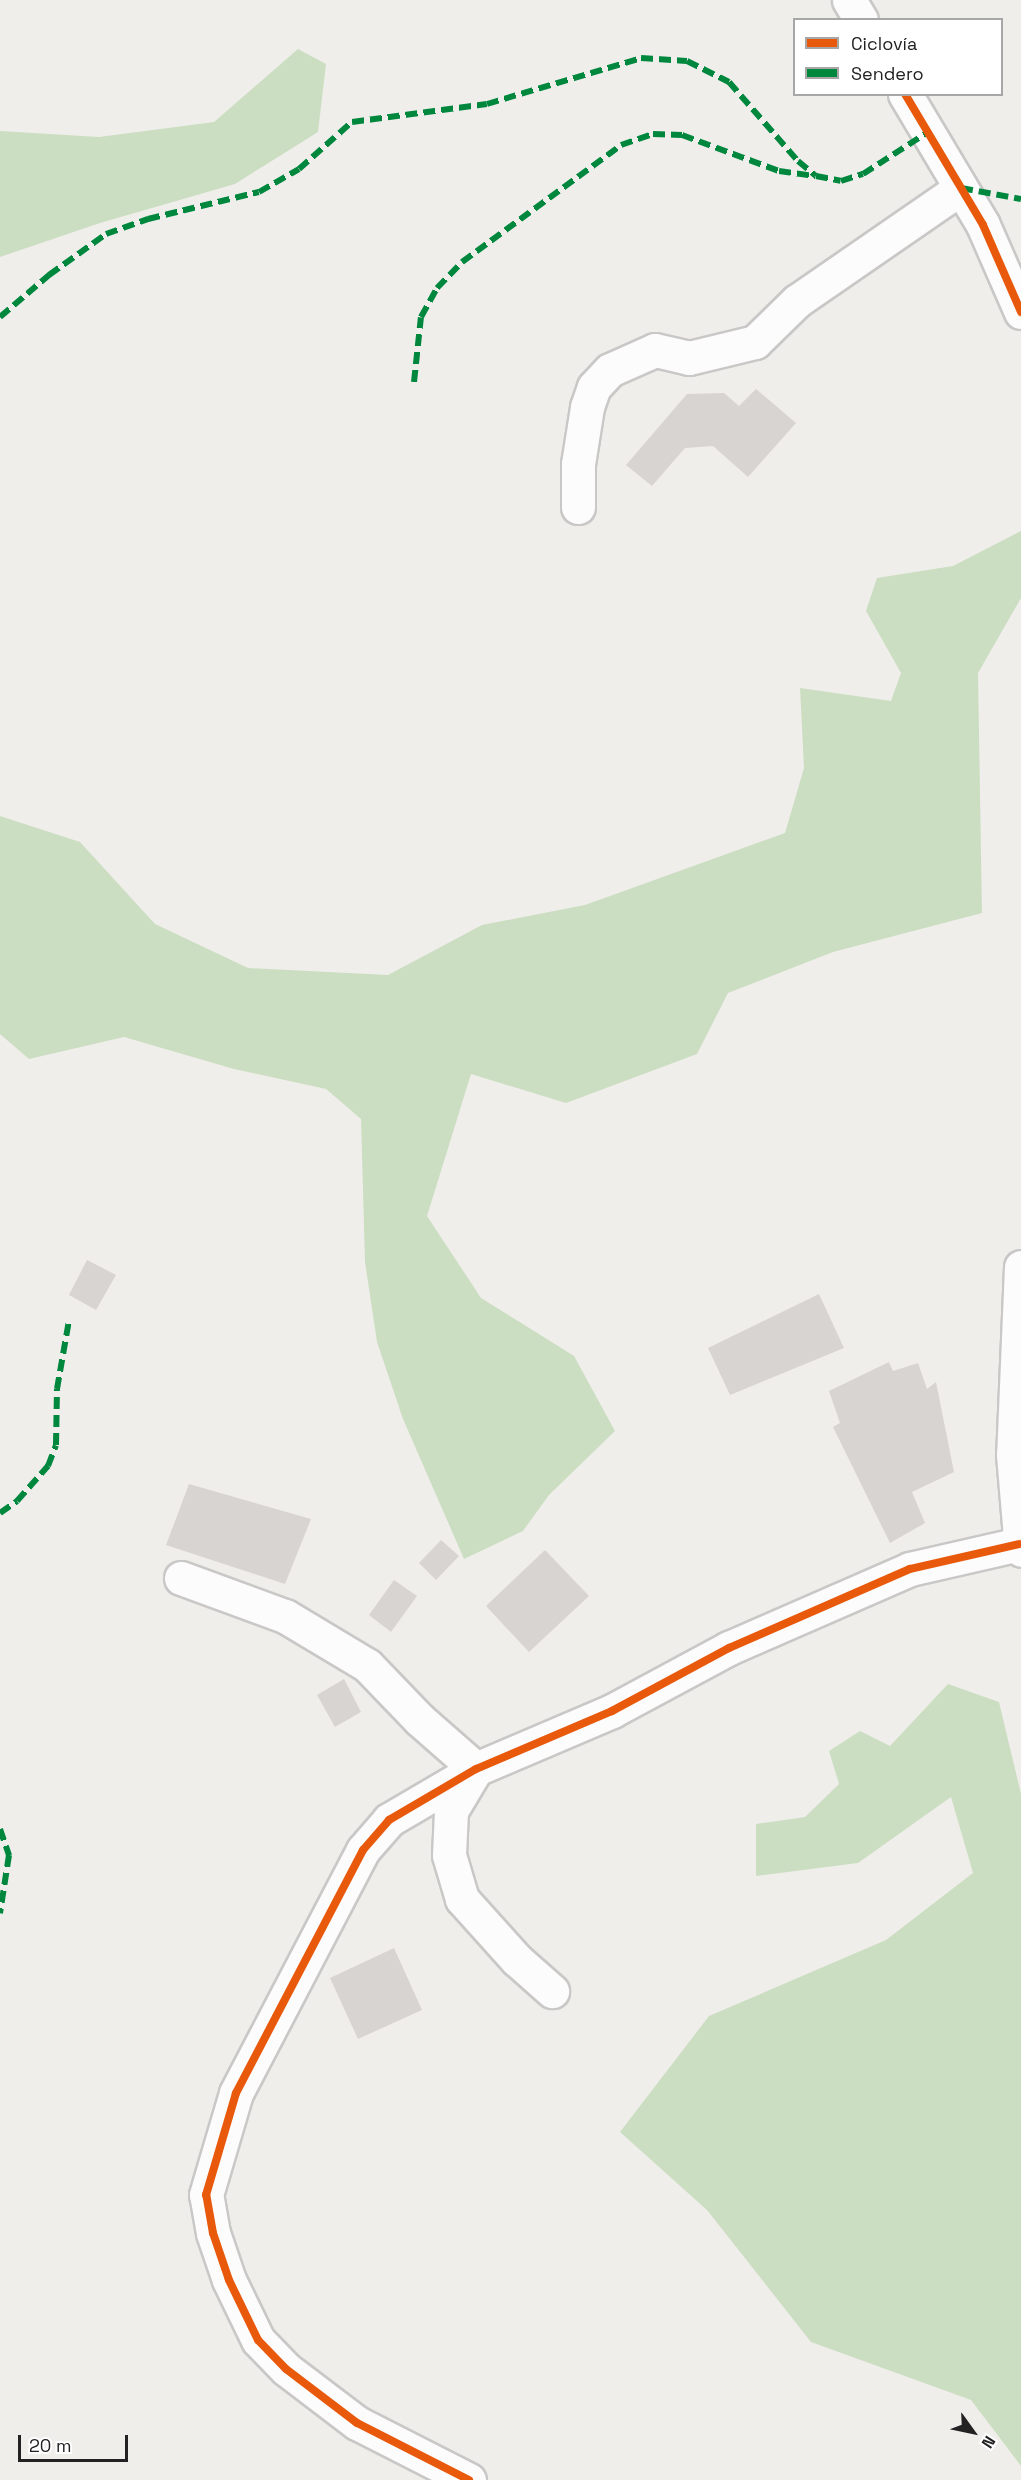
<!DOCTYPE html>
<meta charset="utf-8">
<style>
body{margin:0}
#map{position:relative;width:1021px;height:2480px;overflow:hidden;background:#f0eeeb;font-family:"Space Grotesk",sans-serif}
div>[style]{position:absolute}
.forest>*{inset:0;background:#cbdec1}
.building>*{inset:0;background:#d7d4d2}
.roads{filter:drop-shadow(2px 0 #c9c8c7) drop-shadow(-2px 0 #c9c8c7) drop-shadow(0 2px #c9c8c7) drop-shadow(0 -2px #c9c8c7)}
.minor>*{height:33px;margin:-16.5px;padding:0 16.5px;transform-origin:16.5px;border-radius:16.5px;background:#fdfcfc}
.quiet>*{height:6px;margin-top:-3px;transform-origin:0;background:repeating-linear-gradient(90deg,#00873e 0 12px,transparent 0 18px)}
.cycleway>*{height:8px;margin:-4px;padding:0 4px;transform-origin:4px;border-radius:4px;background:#e8590c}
span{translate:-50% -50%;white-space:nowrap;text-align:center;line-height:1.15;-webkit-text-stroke:4.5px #fff;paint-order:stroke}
.legend{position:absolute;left:793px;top:18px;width:210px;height:78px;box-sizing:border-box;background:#fff;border:2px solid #a7a7a7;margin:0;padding:8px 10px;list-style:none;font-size:18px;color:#222}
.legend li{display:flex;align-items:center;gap:12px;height:30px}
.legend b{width:30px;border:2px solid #a7a7a7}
.north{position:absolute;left:943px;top:2402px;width:60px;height:60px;-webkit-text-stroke:4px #fff;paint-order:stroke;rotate:123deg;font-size:16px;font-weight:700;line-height:24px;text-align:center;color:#222}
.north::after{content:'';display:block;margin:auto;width:21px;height:27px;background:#222;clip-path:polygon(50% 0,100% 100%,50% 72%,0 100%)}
.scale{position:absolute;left:18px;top:2435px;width:110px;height:27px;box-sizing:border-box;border:3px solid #222;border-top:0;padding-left:8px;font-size:18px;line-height:21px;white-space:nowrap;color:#222;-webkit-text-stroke:4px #fff;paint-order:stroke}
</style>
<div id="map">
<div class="forest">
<div style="clip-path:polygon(298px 49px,326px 64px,318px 132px,235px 184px,100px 223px,0 257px,0 131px,99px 137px,214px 122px)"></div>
<div style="clip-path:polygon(1021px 531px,1021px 598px,978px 673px,982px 913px,833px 952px,728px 993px,697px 1054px,566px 1103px,471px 1074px,427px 1216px,481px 1298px,574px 1356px,615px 1431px,549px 1495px,523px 1531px,464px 1559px,403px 1419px,377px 1342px,365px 1262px,361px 1119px,326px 1089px,234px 1069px,124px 1037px,29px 1059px,0 1034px,0 816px,80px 842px,155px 924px,248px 968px,388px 975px,482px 925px,585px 905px,785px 833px,804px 768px,800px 688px,891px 701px,901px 673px,866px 611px,877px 578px,953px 566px)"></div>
<div style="clip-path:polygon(948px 1684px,999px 1702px,1021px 1794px,1021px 2466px,971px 2400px,811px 2342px,707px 2210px,620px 2132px,709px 2016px,886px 1940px,973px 1873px,951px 1797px,858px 1863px,756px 1876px,756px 1824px,805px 1817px,839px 1784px,829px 1751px,860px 1731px,890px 1746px)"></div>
</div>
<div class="building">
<div style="clip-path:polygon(756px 389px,796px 423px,748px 477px,713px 446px,685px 448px,652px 486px,626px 465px,687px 394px,724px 393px,739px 406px)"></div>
<div style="clip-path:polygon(87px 1260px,116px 1275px,96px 1310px,69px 1295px)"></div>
<div style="clip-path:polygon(819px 1294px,844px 1348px,730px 1395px,708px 1348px)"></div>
<div style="clip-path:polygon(889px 1362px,893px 1371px,918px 1363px,927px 1389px,936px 1382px,954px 1472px,912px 1492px,925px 1523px,890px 1543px,833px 1427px,840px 1423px,829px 1391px)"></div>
<div style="clip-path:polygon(189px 1484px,311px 1519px,285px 1584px,166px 1545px)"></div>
<div style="clip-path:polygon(441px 1540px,459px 1556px,436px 1580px,419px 1563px)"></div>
<div style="clip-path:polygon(545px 1550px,589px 1596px,529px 1652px,486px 1606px)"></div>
<div style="clip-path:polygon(394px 1580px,417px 1596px,391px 1632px,369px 1615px)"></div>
<div style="clip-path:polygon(344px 1679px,361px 1712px,335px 1727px,317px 1695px)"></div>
<div style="clip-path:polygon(394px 1948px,422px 2010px,358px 2039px,330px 1978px)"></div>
</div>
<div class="roads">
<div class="minor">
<div style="left:849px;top:0;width:23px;rotate:59deg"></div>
<div style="left:905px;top:94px;width:152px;rotate:59.2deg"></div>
<div style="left:983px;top:225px;width:95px;rotate:66.4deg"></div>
<div style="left:578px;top:507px;width:43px;rotate:-90deg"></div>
<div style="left:578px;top:464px;width:58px;rotate:-81deg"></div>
<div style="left:587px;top:407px;width:21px;rotate:-71deg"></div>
<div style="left:594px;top:387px;width:23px;rotate:-47deg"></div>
<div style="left:610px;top:370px;width:49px;rotate:-24deg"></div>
<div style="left:655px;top:350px;width:35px;rotate:13deg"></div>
<div style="left:689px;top:358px;width:68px;rotate:-13.6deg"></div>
<div style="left:755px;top:342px;width:59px;rotate:-44.3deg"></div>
<div style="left:797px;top:301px;width:199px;rotate:-34.6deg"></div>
<div style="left:1021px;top:1267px;width:187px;rotate:92.4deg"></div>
<div style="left:1013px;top:1454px;width:96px;rotate:85.2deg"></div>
<div style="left:181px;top:1578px;width:111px;rotate:20.1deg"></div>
<div style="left:285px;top:1616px;width:96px;rotate:30.9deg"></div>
<div style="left:367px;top:1665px;width:76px;rotate:46.1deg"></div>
<div style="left:420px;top:1720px;width:74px;rotate:41.2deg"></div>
<div style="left:476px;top:1769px;width:49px;rotate:120.8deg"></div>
<div style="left:451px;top:1811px;width:44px;rotate:92.6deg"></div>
<div style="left:449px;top:1855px;width:46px;rotate:73.5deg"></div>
<div style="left:462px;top:1899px;width:82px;rotate:48deg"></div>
<div style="left:517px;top:1960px;width:47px;rotate:41.5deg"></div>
<div style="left:469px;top:2480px;width:126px;rotate:-153deg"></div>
<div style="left:357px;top:2423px;width:89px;rotate:-142.7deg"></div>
<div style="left:286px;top:2369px;width:40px;rotate:-134deg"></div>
<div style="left:258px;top:2340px;width:67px;rotate:-115.8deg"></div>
<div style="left:229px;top:2280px;width:50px;rotate:-108.8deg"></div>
<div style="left:213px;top:2233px;width:39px;rotate:-100deg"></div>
<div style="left:206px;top:2195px;width:106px;rotate:-73.6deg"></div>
<div style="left:236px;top:2093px;width:274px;rotate:-62.4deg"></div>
<div style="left:363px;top:1850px;width:40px;rotate:-49deg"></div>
<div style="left:389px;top:1820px;width:101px;rotate:-30.4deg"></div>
<div style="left:476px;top:1769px;width:148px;rotate:-23.1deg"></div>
<div style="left:612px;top:1711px;width:133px;rotate:-28.3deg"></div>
<div style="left:729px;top:1648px;width:197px;rotate:-23.6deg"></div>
<div style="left:910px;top:1569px;width:112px;rotate:-12.9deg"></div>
</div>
</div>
<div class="quiet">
<div style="left:961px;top:188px;width:61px;rotate:10.4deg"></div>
<div style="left:0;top:317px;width:65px;rotate:-40.6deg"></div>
<div style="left:49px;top:275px;width:70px;rotate:-35.7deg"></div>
<div style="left:106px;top:234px;width:45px;rotate:-19.7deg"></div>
<div style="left:148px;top:219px;width:114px;rotate:-13.7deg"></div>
<div style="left:259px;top:192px;width:46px;rotate:-29.9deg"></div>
<div style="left:299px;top:169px;width:71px;rotate:-41.6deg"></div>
<div style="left:352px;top:122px;width:136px;rotate:-7.6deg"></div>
<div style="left:487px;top:104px;width:161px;rotate:-16.6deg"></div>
<div style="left:641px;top:58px;width:46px;rotate:3.7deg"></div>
<div style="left:687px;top:61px;width:47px;rotate:26.6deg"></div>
<div style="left:729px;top:82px;width:105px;rotate:48.9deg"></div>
<div style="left:798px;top:161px;width:23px;rotate:40deg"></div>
<div style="left:816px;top:176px;width:25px;rotate:11deg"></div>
<div style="left:841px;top:181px;width:23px;rotate:-18deg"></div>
<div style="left:863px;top:174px;width:77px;rotate:-32.9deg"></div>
<div style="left:414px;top:382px;width:65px;rotate:-83.9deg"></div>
<div style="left:421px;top:317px;width:33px;rotate:-61deg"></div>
<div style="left:437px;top:288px;width:36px;rotate:-46deg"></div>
<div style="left:462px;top:262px;width:197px;rotate:-36.3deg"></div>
<div style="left:621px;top:145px;width:34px;rotate:-19deg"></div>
<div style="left:653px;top:134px;width:29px;rotate:2deg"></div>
<div style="left:682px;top:135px;width:103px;rotate:20.4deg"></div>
<div style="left:779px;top:171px;width:37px;rotate:8deg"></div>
<div style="left:0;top:1513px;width:21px;rotate:-35deg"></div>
<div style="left:17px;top:1501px;width:47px;rotate:-48.5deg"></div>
<div style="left:48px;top:1466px;width:22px;rotate:-69deg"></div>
<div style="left:56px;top:1445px;width:56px;rotate:-89deg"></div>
<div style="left:57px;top:1389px;width:70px;rotate:-80.1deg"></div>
<div style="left:0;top:1829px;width:28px;rotate:71deg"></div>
<div style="left:9px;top:1855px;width:59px;rotate:98.8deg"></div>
</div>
<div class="cycleway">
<div style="left:905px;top:94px;width:152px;rotate:59.2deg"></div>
<div style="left:983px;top:225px;width:95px;rotate:66.4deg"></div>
<div style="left:469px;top:2480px;width:126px;rotate:-153deg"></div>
<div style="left:357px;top:2423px;width:89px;rotate:-142.7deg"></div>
<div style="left:286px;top:2369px;width:40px;rotate:-134deg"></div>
<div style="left:258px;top:2340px;width:67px;rotate:-115.8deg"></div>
<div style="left:229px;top:2280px;width:50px;rotate:-108.8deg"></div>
<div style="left:213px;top:2233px;width:39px;rotate:-100deg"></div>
<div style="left:206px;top:2195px;width:106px;rotate:-73.6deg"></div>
<div style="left:236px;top:2093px;width:274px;rotate:-62.4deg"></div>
<div style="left:363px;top:1850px;width:40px;rotate:-49deg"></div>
<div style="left:389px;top:1820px;width:101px;rotate:-30.4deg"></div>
<div style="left:476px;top:1769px;width:148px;rotate:-23.1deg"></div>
<div style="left:612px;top:1711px;width:133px;rotate:-28.3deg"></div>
<div style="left:729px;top:1648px;width:197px;rotate:-23.6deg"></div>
<div style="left:910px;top:1569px;width:112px;rotate:-12.9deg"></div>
</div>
<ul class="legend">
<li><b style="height:8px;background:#e8590c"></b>Ciclovía</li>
<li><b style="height:8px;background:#00873e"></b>Sendero</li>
</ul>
<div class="north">N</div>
<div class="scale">20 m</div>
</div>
